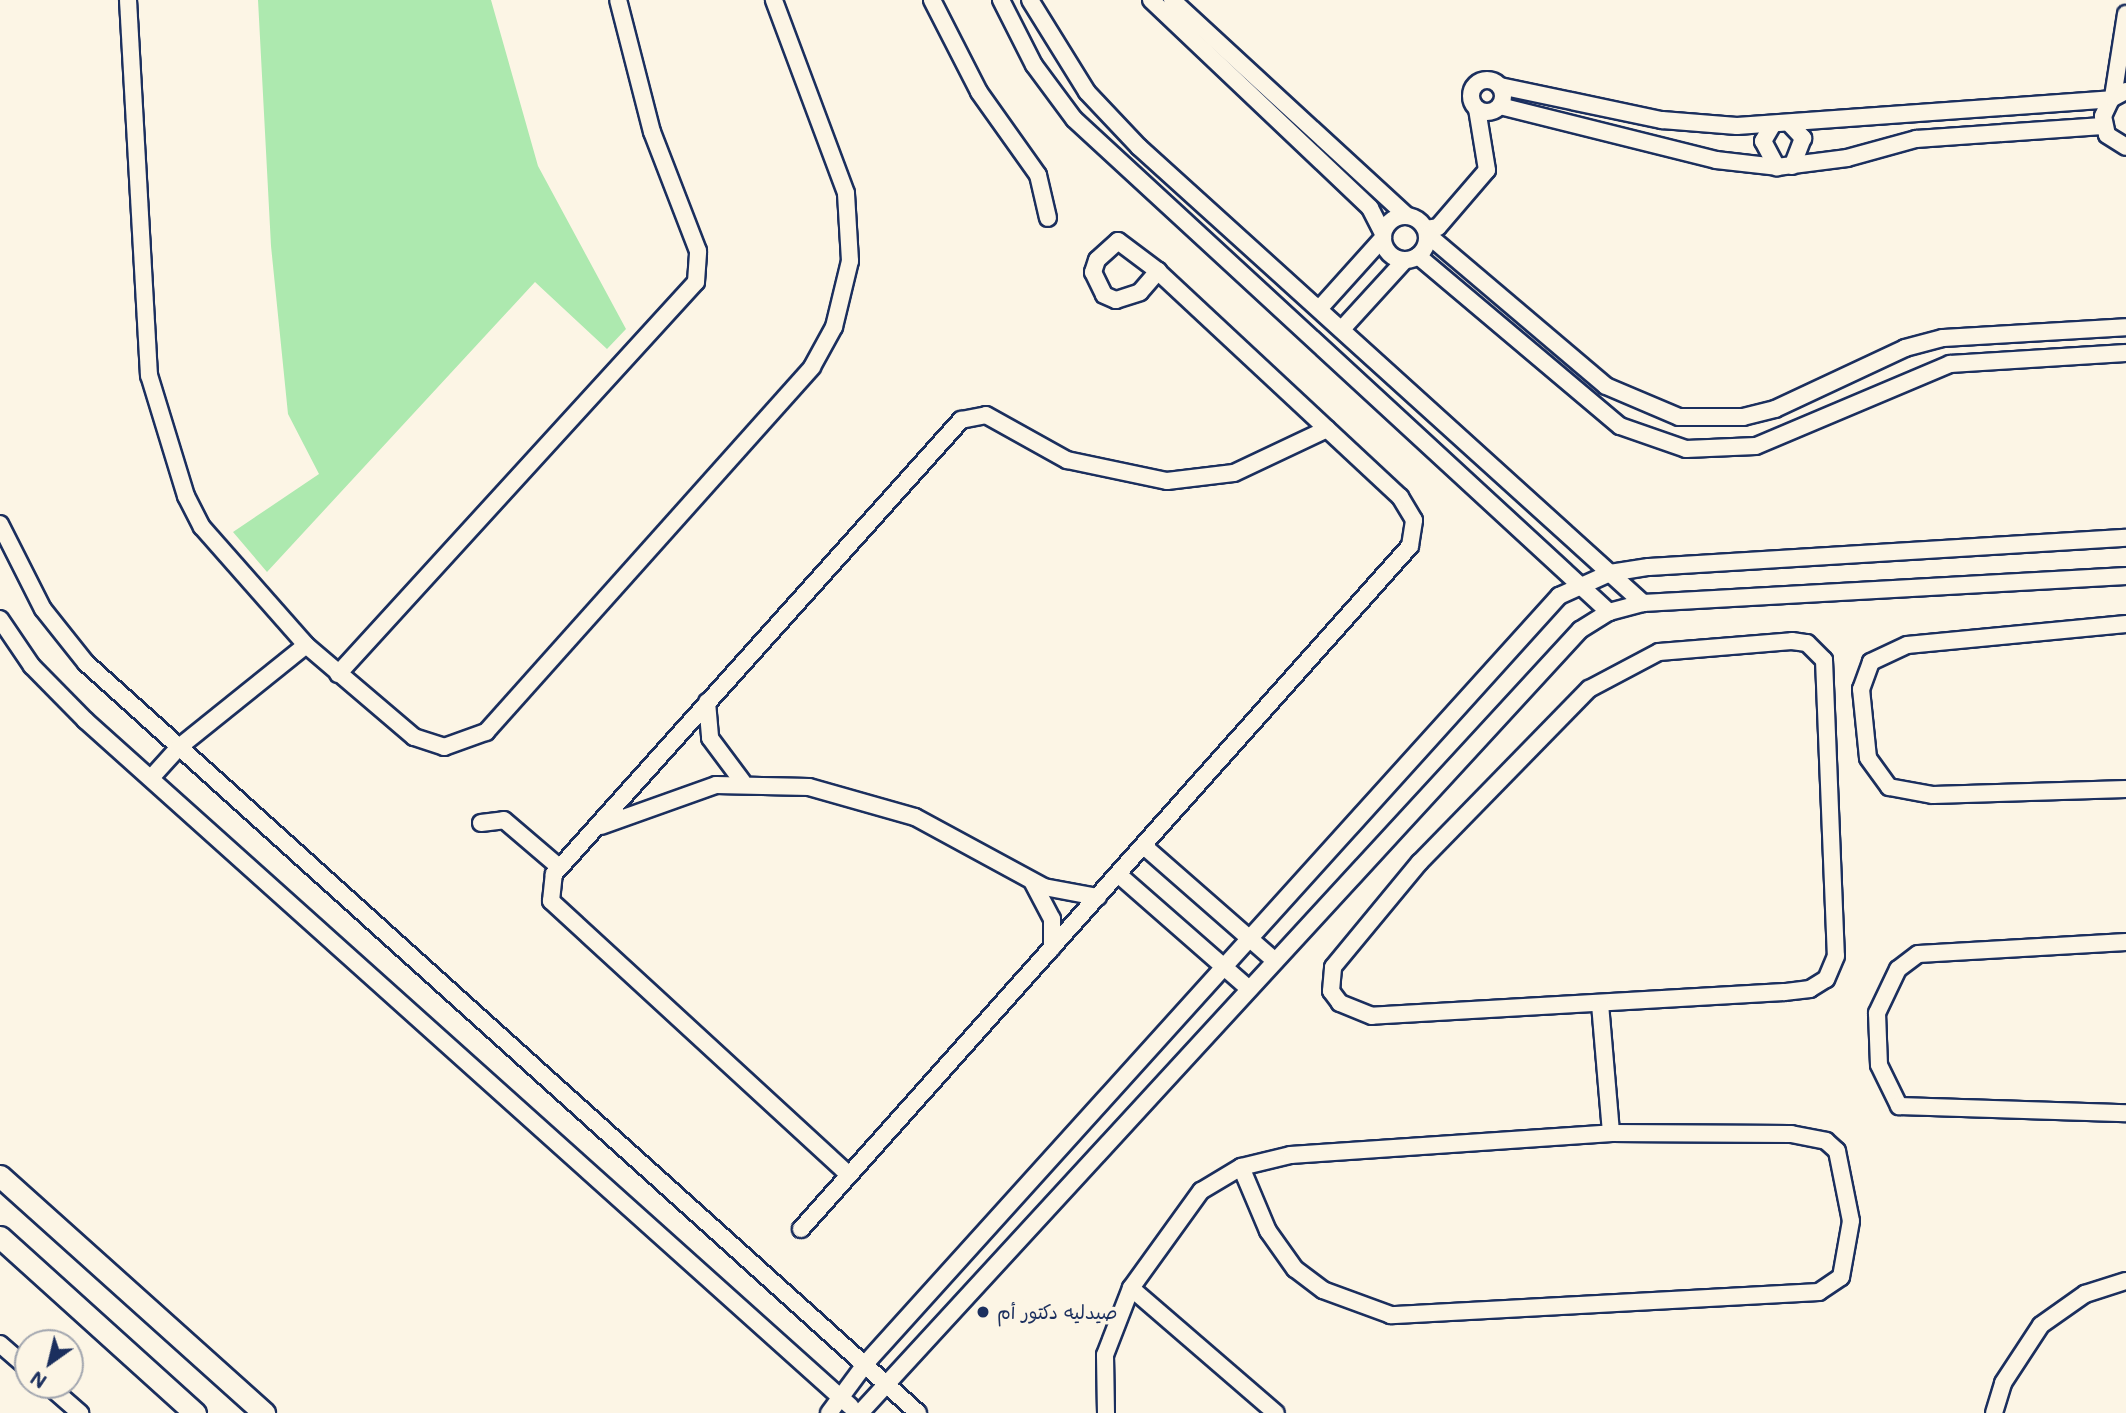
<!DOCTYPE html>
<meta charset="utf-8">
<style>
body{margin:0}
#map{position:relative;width:2126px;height:1413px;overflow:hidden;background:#fcf5e5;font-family:Mali,"Playpen Sans Arabic",sans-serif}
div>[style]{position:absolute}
.green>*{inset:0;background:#ade9af}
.roads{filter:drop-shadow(2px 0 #1b2f5e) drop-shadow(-2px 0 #1b2f5e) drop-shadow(0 2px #1b2f5e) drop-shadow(0 -2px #1b2f5e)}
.street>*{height:16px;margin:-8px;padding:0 8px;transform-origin:8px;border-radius:8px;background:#fcf5e5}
.street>.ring{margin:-8px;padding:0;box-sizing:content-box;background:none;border:16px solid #fcf5e5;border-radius:50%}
.secondary>*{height:21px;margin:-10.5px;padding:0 10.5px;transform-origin:10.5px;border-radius:10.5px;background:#fcf5e5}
.dots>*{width:19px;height:19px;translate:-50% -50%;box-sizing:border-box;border:4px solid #fcf5e5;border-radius:50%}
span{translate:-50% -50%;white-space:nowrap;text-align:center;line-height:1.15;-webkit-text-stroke:7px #fcf5e5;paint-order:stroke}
.poi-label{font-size:19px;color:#1b2f5e}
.left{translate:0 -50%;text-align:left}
.north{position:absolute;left:14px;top:1329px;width:70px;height:70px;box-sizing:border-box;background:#fcf5e5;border:2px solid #a2a6af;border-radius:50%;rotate:214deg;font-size:19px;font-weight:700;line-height:28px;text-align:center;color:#1b2f5e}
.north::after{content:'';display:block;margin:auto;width:24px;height:32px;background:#1b2f5e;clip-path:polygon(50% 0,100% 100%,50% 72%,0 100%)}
</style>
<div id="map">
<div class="green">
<div style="clip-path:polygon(258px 0,491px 0,538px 166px,626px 329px,607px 349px,535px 282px,267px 572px,233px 532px,319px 474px,288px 414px,271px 246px)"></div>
</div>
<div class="roads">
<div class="street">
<div style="left:128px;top:0;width:376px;rotate:86.8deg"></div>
<div style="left:149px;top:375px;width:127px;rotate:73deg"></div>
<div style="left:186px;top:496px;width:35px;rotate:63deg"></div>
<div style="left:202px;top:527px;width:157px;rotate:48.6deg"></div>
<div style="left:306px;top:645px;width:142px;rotate:40.4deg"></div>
<div style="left:414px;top:737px;width:32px;rotate:18deg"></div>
<div style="left:444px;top:747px;width:45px;rotate:-19.7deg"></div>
<div style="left:486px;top:732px;width:489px;rotate:-48.2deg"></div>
<div style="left:812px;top:367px;width:46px;rotate:-61.2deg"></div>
<div style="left:834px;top:327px;width:68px;rotate:-76.4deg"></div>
<div style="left:850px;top:261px;width:68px;rotate:-93.4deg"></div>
<div style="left:846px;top:193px;width:206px;rotate:-110.5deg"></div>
<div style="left:932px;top:0;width:103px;rotate:62.9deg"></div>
<div style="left:979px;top:92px;width:102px;rotate:54.6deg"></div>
<div style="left:1038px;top:175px;width:44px;rotate:76.9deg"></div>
<div style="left:1001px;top:0;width:73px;rotate:63.1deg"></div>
<div style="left:1034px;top:65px;width:67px;rotate:53.5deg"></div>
<div style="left:1074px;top:119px;width:728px;rotate:42.66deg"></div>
<div style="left:1030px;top:0;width:108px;rotate:58.2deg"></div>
<div style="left:1087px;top:92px;width:76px;rotate:46.6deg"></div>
<div style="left:1139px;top:147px;width:680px;rotate:42.14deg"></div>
<div style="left:1151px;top:0;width:302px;rotate:43.5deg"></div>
<div style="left:1370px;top:208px;width:28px;rotate:63deg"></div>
<div style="left:1172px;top:0;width:318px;rotate:42.6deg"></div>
<div class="ring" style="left:1471px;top:80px;width:16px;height:16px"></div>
<div style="left:1500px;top:86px;width:166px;rotate:11.9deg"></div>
<div style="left:1662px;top:120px;width:75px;rotate:4.6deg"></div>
<div style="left:1737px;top:126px;width:375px;rotate:-4.1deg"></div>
<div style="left:2126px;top:91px;width:17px;rotate:152deg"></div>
<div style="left:2111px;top:99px;width:19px;rotate:115deg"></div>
<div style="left:2103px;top:116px;width:19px;rotate:78deg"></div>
<div style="left:2107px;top:135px;width:22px;rotate:32deg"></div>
<div style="left:2113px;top:97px;width:84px;rotate:-81.1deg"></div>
<div style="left:1500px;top:106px;width:223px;rotate:14deg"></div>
<div style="left:1716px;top:160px;width:61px;rotate:6.5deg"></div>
<div style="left:1777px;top:167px;width:71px;rotate:-7.3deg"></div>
<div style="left:1847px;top:158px;width:72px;rotate:-15.4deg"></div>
<div style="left:1916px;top:139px;width:187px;rotate:-4deg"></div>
<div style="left:1789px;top:123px;width:21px;rotate:47deg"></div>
<div style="left:1803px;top:138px;width:30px;rotate:111deg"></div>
<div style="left:1773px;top:124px;width:20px;rotate:120deg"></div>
<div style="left:1763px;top:141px;width:30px;rotate:62deg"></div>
<div class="ring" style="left:1383px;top:216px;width:28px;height:28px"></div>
<div style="left:1426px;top:229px;width:12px;rotate:-9deg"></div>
<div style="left:1438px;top:227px;width:75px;rotate:-49.3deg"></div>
<div style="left:1487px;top:170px;width:62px;rotate:-99.3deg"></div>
<div style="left:1428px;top:235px;width:233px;rotate:40.3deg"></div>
<div style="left:1606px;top:386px;width:79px;rotate:23deg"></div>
<div style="left:1679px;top:417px;width:64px"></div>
<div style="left:1743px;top:417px;width:33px;rotate:-14deg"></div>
<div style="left:1775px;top:409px;width:144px;rotate:-25.1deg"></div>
<div style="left:1905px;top:348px;width:39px;rotate:-15deg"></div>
<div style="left:1943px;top:338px;width:183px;rotate:-3.4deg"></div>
<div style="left:1418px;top:256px;width:264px;rotate:40.1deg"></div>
<div style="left:1620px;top:426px;width:70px;rotate:19.2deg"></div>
<div style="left:1686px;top:449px;width:70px;rotate:-2.5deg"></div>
<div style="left:1756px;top:446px;width:211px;rotate:-22.9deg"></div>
<div style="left:1950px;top:364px;width:176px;rotate:-3.6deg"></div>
<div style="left:1319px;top:309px;width:96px;rotate:-48deg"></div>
<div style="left:1342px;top:329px;width:93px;rotate:-47.6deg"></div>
<div style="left:0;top:524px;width:95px;rotate:63.2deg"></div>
<div style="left:43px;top:609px;width:69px;rotate:51.5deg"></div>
<div style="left:86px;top:663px;width:1120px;rotate:42.03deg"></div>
<div style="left:0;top:619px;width:57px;rotate:55.8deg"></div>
<div style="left:32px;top:666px;width:76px;rotate:45.5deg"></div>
<div style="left:85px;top:720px;width:1028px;rotate:41.88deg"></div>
<div style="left:2126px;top:624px;width:220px;rotate:174.5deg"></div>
<div style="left:1907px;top:645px;width:40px;rotate:155deg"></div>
<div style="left:1871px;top:662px;width:29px;rotate:110deg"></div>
<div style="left:1861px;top:689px;width:69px;rotate:84.2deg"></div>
<div style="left:1868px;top:758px;width:36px;rotate:54deg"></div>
<div style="left:1889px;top:787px;width:45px;rotate:10.3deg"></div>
<div style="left:1933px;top:795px;width:193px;rotate:-1.8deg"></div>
<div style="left:1792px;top:641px;width:15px;rotate:8deg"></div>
<div style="left:1807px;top:643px;width:24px;rotate:45deg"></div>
<div style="left:1824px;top:660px;width:296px;rotate:87.7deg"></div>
<div style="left:1836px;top:956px;width:25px;rotate:113deg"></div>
<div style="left:1826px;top:979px;width:19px;rotate:148deg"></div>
<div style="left:1810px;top:989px;width:26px;rotate:173deg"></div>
<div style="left:1784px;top:992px;width:413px;rotate:176.7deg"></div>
<div style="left:1372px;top:1016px;width:35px;rotate:-158deg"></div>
<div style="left:1340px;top:1003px;width:15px;rotate:-127deg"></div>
<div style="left:1331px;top:991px;width:24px;rotate:-85deg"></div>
<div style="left:1333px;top:967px;width:136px;rotate:-50.4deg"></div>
<div style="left:1420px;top:862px;width:242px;rotate:-45.7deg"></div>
<div style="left:1589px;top:689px;width:79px;rotate:-27.9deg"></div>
<div style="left:1659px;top:652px;width:133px;rotate:-4.7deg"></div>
<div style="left:338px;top:674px;width:531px;rotate:-47.6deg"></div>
<div style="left:696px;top:282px;width:31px;rotate:-86deg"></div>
<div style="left:698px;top:251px;width:128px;rotate:-111.1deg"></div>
<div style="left:652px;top:132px;width:136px;rotate:-104.4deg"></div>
<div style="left:707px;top:702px;width:36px;rotate:85deg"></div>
<div style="left:710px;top:738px;width:54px;rotate:53.3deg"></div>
<div style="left:151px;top:778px;width:40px;rotate:-48deg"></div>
<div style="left:178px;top:748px;width:164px;rotate:-38.8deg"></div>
<div style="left:481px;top:823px;width:23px;rotate:-7deg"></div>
<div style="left:504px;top:820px;width:72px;rotate:40.5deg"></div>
<div style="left:601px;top:826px;width:122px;rotate:-19.6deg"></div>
<div style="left:716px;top:785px;width:93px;rotate:1.2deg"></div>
<div style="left:809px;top:787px;width:110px;rotate:15.8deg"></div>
<div style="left:915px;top:817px;width:147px;rotate:28.5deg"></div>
<div style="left:1044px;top:887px;width:55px;rotate:10.5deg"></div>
<div style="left:1145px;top:847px;width:173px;rotate:41.2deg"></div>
<div style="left:1119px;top:875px;width:173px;rotate:41.2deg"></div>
<div style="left:1033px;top:883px;width:41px;rotate:62.2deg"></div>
<div style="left:1052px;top:919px;width:29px;rotate:90deg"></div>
<div style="left:2126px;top:942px;width:208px;rotate:176.7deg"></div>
<div style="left:1918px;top:954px;width:25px;rotate:143deg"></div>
<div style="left:1898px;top:969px;width:49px;rotate:115.5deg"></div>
<div style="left:1877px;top:1013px;width:52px;rotate:87.8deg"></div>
<div style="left:1879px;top:1065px;width:46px;rotate:64deg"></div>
<div style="left:1899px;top:1106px;width:227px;rotate:1.8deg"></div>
<div style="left:1600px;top:1004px;width:129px;rotate:85.1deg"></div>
<div style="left:1611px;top:1133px;width:180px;rotate:0.3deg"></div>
<div style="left:1791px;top:1134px;width:36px;rotate:11deg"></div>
<div style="left:1826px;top:1141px;width:15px;rotate:42deg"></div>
<div style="left:1837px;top:1151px;width:71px;rotate:78.7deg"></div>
<div style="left:1851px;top:1221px;width:57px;rotate:100.1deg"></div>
<div style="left:1841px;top:1277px;width:27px;rotate:146deg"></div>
<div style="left:1819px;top:1292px;width:429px;rotate:176.9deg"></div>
<div style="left:1391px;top:1315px;width:72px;rotate:-159.8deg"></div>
<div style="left:1323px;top:1290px;width:35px;rotate:-143deg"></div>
<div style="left:1295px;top:1269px;width:47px;rotate:-125.4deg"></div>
<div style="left:1268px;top:1231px;width:69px;rotate:-112.9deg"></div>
<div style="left:1241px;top:1167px;width:51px;rotate:-13.5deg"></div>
<div style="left:1291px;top:1155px;width:321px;rotate:-3.9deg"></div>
<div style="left:849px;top:1175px;width:405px;rotate:-137.4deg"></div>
<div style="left:551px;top:901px;width:27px;rotate:-84deg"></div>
<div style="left:554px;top:874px;width:610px;rotate:-48.12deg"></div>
<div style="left:961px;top:420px;width:25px;rotate:-11deg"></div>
<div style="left:986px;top:415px;width:93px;rotate:29.1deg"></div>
<div style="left:1067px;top:460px;width:102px;rotate:11.9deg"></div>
<div style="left:1167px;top:481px;width:67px;rotate:-6.8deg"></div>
<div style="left:1234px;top:473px;width:103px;rotate:-25.3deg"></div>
<div style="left:801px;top:1229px;width:915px;rotate:-48.28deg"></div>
<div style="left:1410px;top:546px;width:26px;rotate:-81deg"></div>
<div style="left:1414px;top:520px;width:27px;rotate:-121deg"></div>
<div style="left:1400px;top:497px;width:331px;rotate:-137deg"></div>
<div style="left:1158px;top:271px;width:50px;rotate:-143.1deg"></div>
<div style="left:1118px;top:241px;width:28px;rotate:138deg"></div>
<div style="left:1097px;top:260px;width:13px;rotate:108deg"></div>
<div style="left:1093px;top:272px;width:25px;rotate:64deg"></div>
<div style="left:1104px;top:295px;width:13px;rotate:23deg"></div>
<div style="left:1116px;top:300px;width:25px;rotate:-18deg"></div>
<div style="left:1140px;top:292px;width:28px;rotate:-49deg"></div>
<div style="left:1131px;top:1288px;width:191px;rotate:40.8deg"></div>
<div style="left:0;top:1344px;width:37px;rotate:41deg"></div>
<div style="left:48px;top:1385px;width:43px;rotate:41.2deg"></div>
<div style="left:829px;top:1413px;width:62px;rotate:-53.5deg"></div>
<div style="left:866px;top:1363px;width:1034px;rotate:-47.9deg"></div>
<div style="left:1559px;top:596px;width:56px;rotate:-24.3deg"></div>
<div style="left:1610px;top:573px;width:39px;rotate:-9deg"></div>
<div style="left:1649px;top:567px;width:478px;rotate:-3.5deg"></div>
<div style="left:860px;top:1413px;width:1064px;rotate:-47.4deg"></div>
<div style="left:1580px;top:630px;width:34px;rotate:-32deg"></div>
<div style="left:1609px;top:612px;width:35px;rotate:-15deg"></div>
<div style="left:1643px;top:603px;width:484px;rotate:-3.2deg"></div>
<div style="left:1106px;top:1413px;width:58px;rotate:-91deg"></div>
<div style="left:1105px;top:1355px;width:72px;rotate:-68.8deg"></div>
<div style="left:1131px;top:1288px;width:120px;rotate:-54.2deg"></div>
<div style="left:1201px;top:1191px;width:47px;rotate:-31deg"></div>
<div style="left:1994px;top:1413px;width:31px;rotate:-73deg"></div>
<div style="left:2003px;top:1383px;width:69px;rotate:-56.8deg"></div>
<div style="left:2041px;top:1325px;width:54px;rotate:-35.2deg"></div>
<div style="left:2085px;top:1294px;width:43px;rotate:-17.6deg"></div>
</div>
<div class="secondary">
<div style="left:0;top:1176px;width:355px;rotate:41.9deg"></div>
<div style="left:0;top:1237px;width:263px;rotate:42.1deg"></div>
</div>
</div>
<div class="dots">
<div style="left:983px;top:1312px;background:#1b2f5e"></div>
</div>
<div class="poi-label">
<span class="left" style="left:997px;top:1312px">صيدليه دكتور أم</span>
</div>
<div class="north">N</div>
</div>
